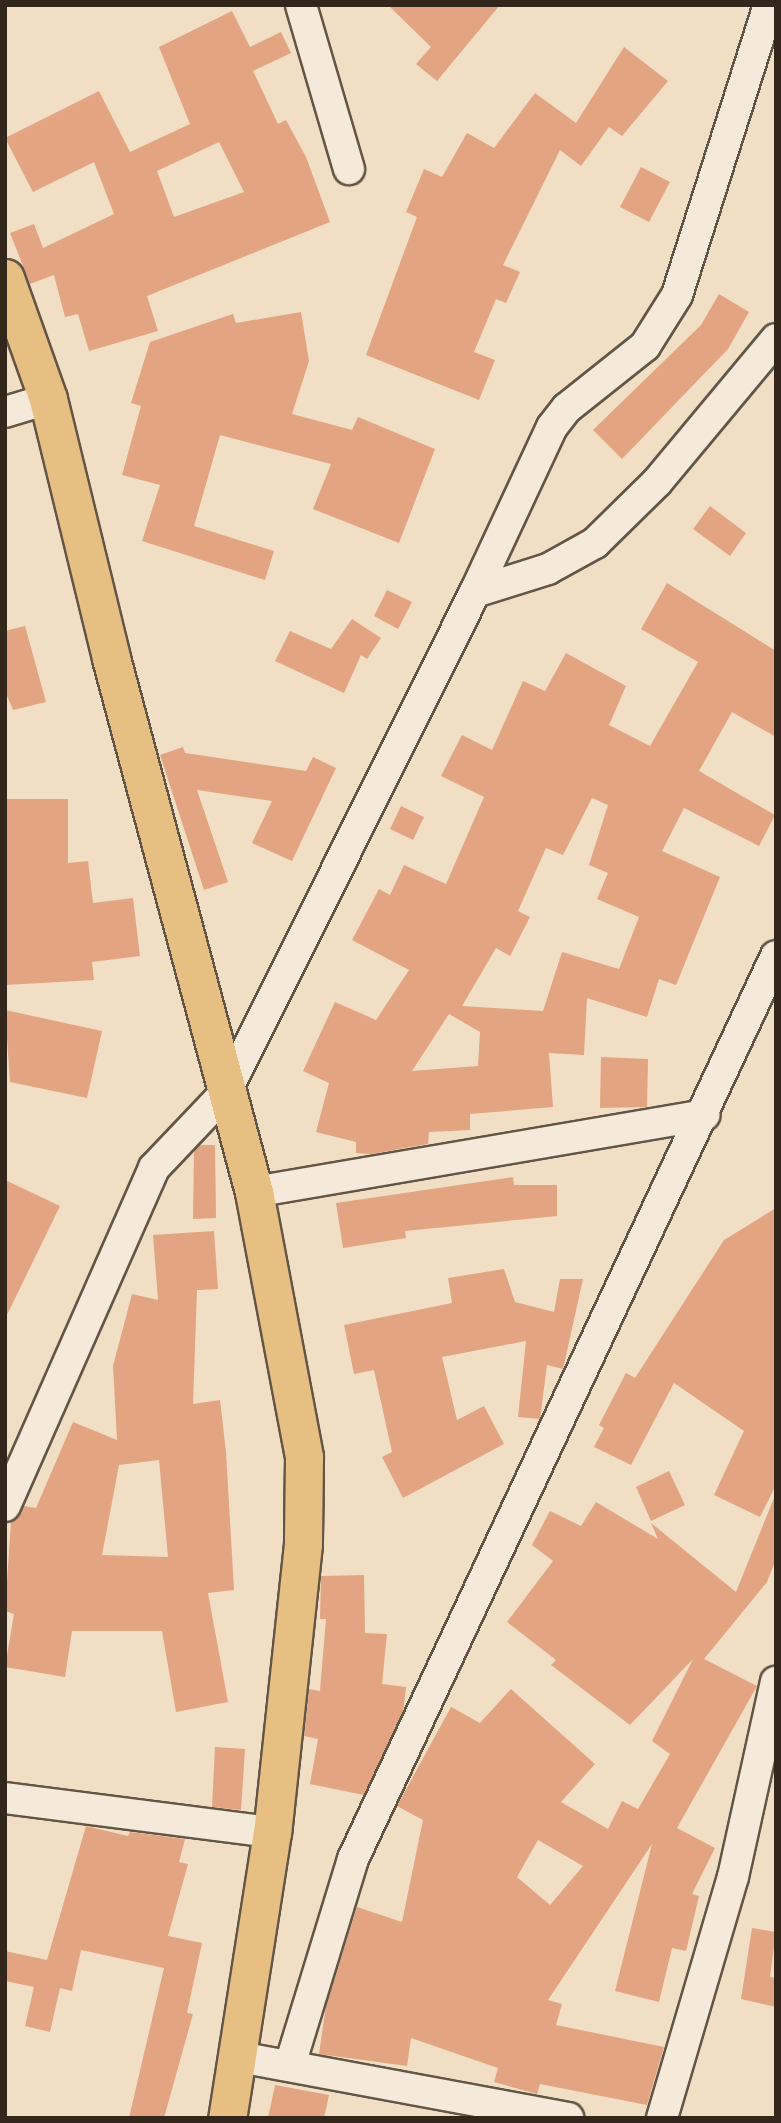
<!DOCTYPE html>
<style>
body{margin:0}
#map{position:relative;width:781px;height:2123px;overflow:hidden;background:#f0dec5;font-family:"IM FELL Double Pica",serif}
div>[style]{position:absolute}
.building>*{inset:0;background:#e3a482}
.roads{filter:drop-shadow(2px 0 #625546) drop-shadow(-2px 0 #625546) drop-shadow(0 2px #625546) drop-shadow(0 -2px #625546)}
.minor>*{height:30px;margin:-15px;padding:0 15px;transform-origin:15px;border-radius:15px;background:#f5ead9}
.major>*{height:37px;margin:-18.5px;padding:0 18.5px;transform-origin:18.5px;border-radius:18.5px;background:#e8bf82}
span{translate:-50% -50%;white-space:nowrap;text-align:center;line-height:1.15;-webkit-text-stroke:7px #f5ead9;paint-order:stroke}
.frame{position:absolute;inset:0;border:7px solid #33271c;pointer-events:none}
</style>
<div id="map">
<div class="building">
<div style="clip-path:polygon(388px 5px,500px 5px,437px 81px,416px 64px,431px 47px)"></div>
<div style="clip-path:polygon(evenodd,232px 11px,250px 47px,281px 32px,291px 53px,253px 71px,278px 124px,286px 120px,306px 157px,330px 222px,147px 296px,158px 331px,89px 351px,78px 314px,65px 317px,54px 275px,30px 284px,10px 233px,34px 224px,43px 248px,114px 214px,94px 162px,33px 192px,5px 138px,99px 91px,130px 152px,190px 124px,159px 47px,232px 11px,219px 142px,244px 192px,174px 217px,157px 171px,219px 142px)"></div>
<div style="clip-path:polygon(624px 47px,668px 81px,622px 136px,609px 127px,581px 166px,560px 150px,503px 265px,520px 272px,506px 303px,496px 299px,474px 352px,495px 360px,479px 400px,366px 355px,417px 217px,406px 212px,424px 169px,442px 177px,467px 133px,494px 148px,535px 93px,576px 123px)"></div>
<div style="clip-path:polygon(641px 167px,670px 182px,649px 222px,620px 207px)"></div>
<div style="clip-path:polygon(719px 294px,749px 312px,728px 349px,622px 459px,593px 430px,701px 325px)"></div>
<div style="clip-path:polygon(301px 312px,309px 361px,292px 414px,352px 430px,358px 417px,435px 449px,399px 543px,313px 509px,331px 464px,220px 435px,194px 526px,274px 551px,265px 580px,142px 541px,160px 485px,122px 475px,141px 406px,131px 403px,150px 342px,233px 314px,236px 323px)"></div>
<div style="clip-path:polygon(710px 506px,746px 533px,730px 556px,693px 529px)"></div>
<div style="clip-path:polygon(evenodd,667px 583px,776px 651px,776px 737px,732px 712px,699px 771px,775px 815px,759px 846px,684px 808px,662px 851px,720px 877px,676px 985px,659px 979px,647px 1017px,587px 998px,584px 1055px,549px 1053px,553px 1107px,470px 1114px,470px 1130px,429px 1132px,428px 1144px,371px 1154px,356px 1153px,356px 1142px,316px 1132px,329px 1083px,303px 1071px,335px 1002px,376px 1020px,409px 970px,352px 940px,379px 889px,390px 895px,404px 865px,446px 884px,484px 797px,441px 776px,462px 735px,492px 750px,523px 681px,545px 691px,566px 653px,626px 686px,609px 725px,650px 746px,698px 662px,641px 629px,667px 583px,592px 798px,608px 805px,589px 865px,608px 873px,597px 899px,639px 917px,619px 969px,562px 952px,543px 1011px,462px 1006px,496px 948px,510px 956px,530px 917px,518px 911px,546px 848px,563px 855px,592px 798px,667px 583px,449px 1014px,480px 1032px,478px 1066px,412px 1071px,449px 1014px)"></div>
<div style="clip-path:polygon(387px 590px,412px 602px,398px 629px,374px 616px)"></div>
<div style="clip-path:polygon(352px 619px,381px 638px,367px 659px,361px 655px,344px 693px,275px 661px,290px 631px,331px 649px)"></div>
<div style="clip-path:polygon(25px 626px,46px 702px,13px 710px,5px 691px,5px 631px)"></div>
<div style="clip-path:polygon(183px 747px,185px 753px,306px 771px,313px 757px,336px 768px,292px 861px,252px 843px,272px 801px,197px 790px,228px 882px,204px 890px,160px 755px)"></div>
<div style="clip-path:polygon(5px 799px,68px 799px,68px 863px,88px 861px,93px 903px,133px 898px,140px 956px,92px 962px,94px 980px,5px 985px)"></div>
<div style="clip-path:polygon(401px 806px,424px 817px,413px 840px,390px 829px)"></div>
<div style="clip-path:polygon(5px 1010px,102px 1031px,87px 1098px,10px 1082px)"></div>
<div style="clip-path:polygon(601px 1057px,648px 1059px,647px 1107px,600px 1108px)"></div>
<div style="clip-path:polygon(199px 1145px,215px 1145px,216px 1218px,193px 1219px,194px 1152px)"></div>
<div style="clip-path:polygon(513px 1177px,514px 1185px,557px 1185px,557px 1216px,405px 1231px,406px 1238px,343px 1248px,336px 1203px)"></div>
<div style="clip-path:polygon(5px 1180px,60px 1206px,5px 1319px)"></div>
<div style="clip-path:polygon(776px 1208px,776px 1485px,760px 1517px,714px 1495px,744px 1431px,674px 1383px,631px 1465px,594px 1447px,604px 1428px,599px 1425px,626px 1373px,635px 1378px,724px 1240px)"></div>
<div style="clip-path:polygon(evenodd,214px 1231px,218px 1289px,197px 1290px,193px 1404px,220px 1400px,226px 1452px,234px 1590px,208px 1593px,228px 1702px,176px 1712px,162px 1631px,72px 1631px,65px 1677px,5px 1667px,14px 1614px,5px 1611px,11px 1522px,24px 1506px,36px 1508px,73px 1422px,117px 1440px,113px 1366px,132px 1294px,158px 1300px,153px 1235px,214px 1231px,159px 1460px,168px 1557px,102px 1555px,119px 1465px,159px 1460px)"></div>
<div style="clip-path:polygon(504px 1269px,515px 1302px,554px 1312px,560px 1279px,583px 1279px,563px 1369px,547px 1365px,540px 1419px,518px 1417px,526px 1341px,442px 1357px,457px 1420px,484px 1406px,504px 1444px,403px 1498px,382px 1457px,392px 1452px,374px 1370px,354px 1374px,344px 1325px,452px 1303px,448px 1278px)"></div>
<div style="clip-path:polygon(669px 1471px,685px 1505px,651px 1521px,636px 1487px)"></div>
<div style="clip-path:polygon(evenodd,776px 1493px,776px 1559px,767px 1582px,704px 1659px,757px 1686px,677px 1828px,715px 1848px,692px 1894px,699px 1896px,686px 1951px,672px 1948px,659px 2002px,615px 1991px,652px 1844px,548px 2000px,562px 2004px,556px 2025px,664px 2047px,647px 2105px,540px 2084px,537px 2094px,494px 2082px,498px 2068px,411px 2038px,407px 2066px,319px 2054px,326px 2006px,357px 1907px,402px 1922px,423px 1820px,397px 1806px,451px 1707px,480px 1723px,511px 1689px,595px 1764px,561px 1802px,608px 1829px,622px 1801px,638px 1809px,670px 1754px,652px 1741px,693px 1659px,630px 1725px,551px 1665px,556px 1660px,507px 1622px,553px 1561px,532px 1545px,550px 1511px,581px 1526px,596px 1502px,658px 1539px,651px 1523px,736px 1592px,776px 1493px,538px 1840px,583px 1866px,550px 1905px,517px 1877px,538px 1840px)"></div>
<div style="clip-path:polygon(364px 1575px,365px 1633px,387px 1634px,382px 1684px,406px 1687px,403px 1712px,364px 1795px,310px 1784px,318px 1739px,304px 1736px,309px 1689px,320px 1691px,326px 1619px,320px 1619px,321px 1576px)"></div>
<div style="clip-path:polygon(215px 1747px,245px 1749px,241px 1810px,212px 1807px)"></div>
<div style="clip-path:polygon(86px 1826px,128px 1836px,130px 1832px,185px 1839px,179px 1862px,188px 1864px,168px 1936px,202px 1943px,187px 2013px,193px 2014px,164px 2118px,129px 2118px,164px 1968px,81px 1950px,72px 1991px,60px 1988px,50px 2032px,25px 2026px,34px 1987px,5px 1981px,5px 1951px,47px 1960px)"></div>
<div style="clip-path:polygon(752px 1928px,776px 1932px,770px 1977px,776px 1978px,776px 2007px,741px 1999px)"></div>
<div style="clip-path:polygon(275px 2085px,329px 2095px,324px 2118px,268px 2118px)"></div>
</div>
<div class="roads">
<div class="minor">
<div style="left:301px;top:5px;width:171px;rotate:73.7deg"></div>
<div style="left:5px;top:412px;width:45px;rotate:-16.8deg"></div>
<div style="left:475px;top:592px;width:182px;rotate:-65deg"></div>
<div style="left:552px;top:427px;width:24px;rotate:-52deg"></div>
<div style="left:567px;top:408px;width:100px;rotate:-38.5deg"></div>
<div style="left:645px;top:346px;width:60px;rotate:-57.9deg"></div>
<div style="left:677px;top:295px;width:304px;rotate:-72.4deg"></div>
<div style="left:254px;top:1192px;width:457px;rotate:-9.7deg"></div>
<div style="left:5px;top:1506px;width:369px;rotate:-66.2deg"></div>
<div style="left:154px;top:1168px;width:105px;rotate:-46.5deg"></div>
<div style="left:226px;top:1092px;width:559px;rotate:-63.53deg"></div>
<div style="left:475px;top:592px;width:77px;rotate:-17.5deg"></div>
<div style="left:548px;top:569px;width:54px;rotate:-29deg"></div>
<div style="left:595px;top:543px;width:87px;rotate:-44.5deg"></div>
<div style="left:657px;top:482px;width:186px;rotate:-50.2deg"></div>
<div style="left:5px;top:1798px;width:269px;rotate:7.3deg"></div>
<div style="left:239px;top:2057px;width:335px;rotate:10.5deg"></div>
<div style="left:290px;top:2065px;width:215px;rotate:-73deg"></div>
<div style="left:353px;top:1859px;width:997px;rotate:-64.9deg"></div>
<div style="left:662px;top:2118px;width:251px;rotate:-73.6deg"></div>
<div style="left:733px;top:1877px;width:200px;rotate:-77.6deg"></div>
</div>
<div class="major">
<div style="left:5px;top:278px;width:128px;rotate:70.4deg"></div>
<div style="left:48px;top:399px;width:267px;rotate:76.3deg"></div>
<div style="left:111px;top:658px;width:553px;rotate:75.01deg"></div>
<div style="left:254px;top:1192px;width:270px;rotate:79.3deg"></div>
<div style="left:304px;top:1457px;width:87px;rotate:90.7deg"></div>
<div style="left:303px;top:1544px;width:290px;rotate:96.1deg"></div>
<div style="left:272px;top:1832px;width:290px;rotate:98.9deg"></div>
</div>
</div>
<div class="frame"></div>
</div>
